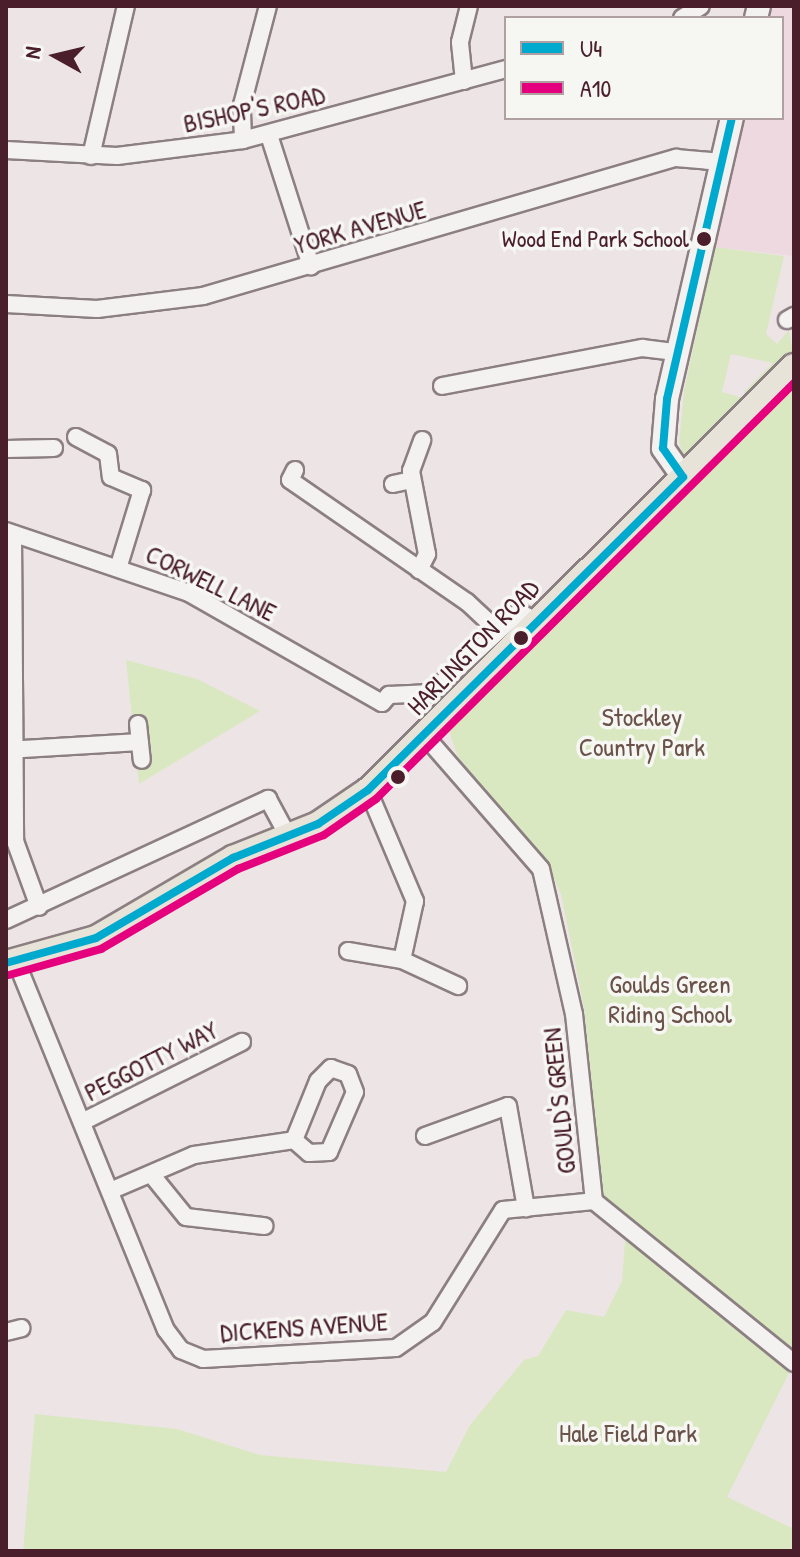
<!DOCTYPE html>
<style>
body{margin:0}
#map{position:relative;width:800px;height:1557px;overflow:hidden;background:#ede4e6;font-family:"Patrick Hand",sans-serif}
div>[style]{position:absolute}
.built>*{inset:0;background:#edd9df}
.green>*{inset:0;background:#dae8c1}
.roads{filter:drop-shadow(2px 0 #8c7f82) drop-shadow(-2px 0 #8c7f82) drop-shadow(0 2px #8c7f82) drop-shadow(0 -2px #8c7f82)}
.street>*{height:16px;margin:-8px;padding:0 8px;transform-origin:8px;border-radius:8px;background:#f4f2f1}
.secondary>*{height:22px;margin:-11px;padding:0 11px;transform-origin:11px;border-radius:11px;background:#f4f2f1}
.primary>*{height:24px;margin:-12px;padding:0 12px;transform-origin:12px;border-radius:12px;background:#e7e3d8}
.bus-1>*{height:8px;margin:-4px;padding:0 4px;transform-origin:4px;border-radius:4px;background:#00a9ce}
.bus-2>*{height:8px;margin:-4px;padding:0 4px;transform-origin:4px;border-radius:4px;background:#e5007d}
.dots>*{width:22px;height:22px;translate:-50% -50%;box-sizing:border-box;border:4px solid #f6f6f2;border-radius:50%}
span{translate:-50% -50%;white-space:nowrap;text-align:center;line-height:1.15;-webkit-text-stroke:7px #f6f6f2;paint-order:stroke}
.bus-label{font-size:24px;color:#4a1f2b}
.right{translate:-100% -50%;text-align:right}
.street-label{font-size:26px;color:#4a1f2b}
.park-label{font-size:26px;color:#6a5249}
.frame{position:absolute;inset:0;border:8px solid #4a1f2b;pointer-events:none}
.legend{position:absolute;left:504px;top:16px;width:280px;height:104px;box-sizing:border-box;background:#f6f6f2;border:2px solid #b1a0a2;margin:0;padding:10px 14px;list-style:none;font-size:24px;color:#4a1f2b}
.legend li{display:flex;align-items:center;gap:16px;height:40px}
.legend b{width:40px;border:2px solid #b1a0a2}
.north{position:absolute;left:16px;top:16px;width:80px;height:80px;-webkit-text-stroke:6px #f6f6f2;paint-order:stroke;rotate:278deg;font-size:22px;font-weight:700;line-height:32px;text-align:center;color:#4a1f2b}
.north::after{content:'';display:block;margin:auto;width:28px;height:36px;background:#4a1f2b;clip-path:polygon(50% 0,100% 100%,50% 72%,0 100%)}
</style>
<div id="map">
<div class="built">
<div style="clip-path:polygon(772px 6px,794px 6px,794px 256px,715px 247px,745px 118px,782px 118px,782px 18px,769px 18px)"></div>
</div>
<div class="green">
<div style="clip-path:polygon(evenodd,715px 247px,784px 256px,766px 334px,777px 344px,789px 330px,794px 360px,684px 456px,679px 443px,684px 391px,715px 247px,731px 354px,773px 363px,744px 392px,747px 399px,722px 392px,731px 354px)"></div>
<div style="clip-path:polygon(794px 366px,794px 1363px,727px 1497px,794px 1529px,794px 1551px,23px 1551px,35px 1414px,177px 1429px,260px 1455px,446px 1472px,470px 1425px,524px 1360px,538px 1356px,566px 1310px,604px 1317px,622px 1281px,625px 1241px,604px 1206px,584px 1007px,561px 894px,545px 859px,458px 757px,444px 717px)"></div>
<div style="clip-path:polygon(126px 660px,197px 679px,260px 711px,139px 784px)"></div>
</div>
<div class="roads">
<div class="street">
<div style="left:682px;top:18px;width:22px;rotate:-32deg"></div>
<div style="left:464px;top:81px;width:39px;rotate:-96deg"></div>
<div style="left:460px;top:42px;width:37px;rotate:-76deg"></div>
<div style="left:269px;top:135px;width:138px;rotate:72.2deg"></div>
<div style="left:243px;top:140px;width:35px;rotate:-92deg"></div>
<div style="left:242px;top:105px;width:102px;rotate:-75.3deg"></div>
<div style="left:6px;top:150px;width:111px;rotate:3.1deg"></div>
<div style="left:117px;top:156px;width:127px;rotate:-7.2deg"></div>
<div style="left:243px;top:140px;width:272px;rotate:-15.1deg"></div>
<div style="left:91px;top:156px;width:154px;rotate:-76.9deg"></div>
<div style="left:6px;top:304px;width:91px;rotate:3.1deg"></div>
<div style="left:97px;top:309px;width:107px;rotate:-7deg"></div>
<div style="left:203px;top:296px;width:493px;rotate:-16.3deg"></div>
<div style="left:676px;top:158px;width:46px;rotate:5deg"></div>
<div style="left:787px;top:320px;width:8px;rotate:-30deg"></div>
<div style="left:442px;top:386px;width:204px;rotate:-10.8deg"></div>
<div style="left:642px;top:348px;width:34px;rotate:7deg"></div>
<div style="left:76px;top:437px;width:36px;rotate:28deg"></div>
<div style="left:108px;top:454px;width:23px;rotate:83deg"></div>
<div style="left:111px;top:477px;width:34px;rotate:23deg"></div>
<div style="left:142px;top:490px;width:78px;rotate:107deg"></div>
<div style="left:6px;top:449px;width:48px;rotate:-1.2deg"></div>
<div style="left:295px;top:470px;width:11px;rotate:117deg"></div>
<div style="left:290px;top:480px;width:215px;rotate:34.6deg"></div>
<div style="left:467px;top:602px;width:42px;rotate:43.1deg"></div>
<div style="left:393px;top:484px;width:19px;rotate:-12deg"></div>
<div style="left:6px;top:531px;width:193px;rotate:18.7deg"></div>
<div style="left:189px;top:593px;width:222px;rotate:29.7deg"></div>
<div style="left:382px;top:703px;width:11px;rotate:-49deg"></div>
<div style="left:389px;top:695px;width:42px;rotate:-2.7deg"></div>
<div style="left:431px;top:693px;width:120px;rotate:-42.6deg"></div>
<div style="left:519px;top:612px;width:19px;rotate:28deg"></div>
<div style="left:13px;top:534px;width:307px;rotate:89.6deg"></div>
<div style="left:15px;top:841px;width:70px;rotate:70deg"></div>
<div style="left:419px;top:570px;width:18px;rotate:-63deg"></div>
<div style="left:427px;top:554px;width:85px;rotate:-100.9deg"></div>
<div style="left:411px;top:471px;width:33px;rotate:-70deg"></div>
<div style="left:138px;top:724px;width:36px;rotate:84deg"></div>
<div style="left:425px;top:736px;width:176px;rotate:48.9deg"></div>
<div style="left:541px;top:869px;width:149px;rotate:77.2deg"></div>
<div style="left:574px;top:1014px;width:188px;rotate:83.9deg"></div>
<div style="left:594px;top:1201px;width:257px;rotate:39deg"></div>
<div style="left:6px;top:750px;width:134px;rotate:-3.4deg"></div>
<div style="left:368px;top:790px;width:121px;rotate:67.1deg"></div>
<div style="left:415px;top:901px;width:60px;rotate:102.4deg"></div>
<div style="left:402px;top:960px;width:62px;rotate:24.9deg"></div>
<div style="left:6px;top:920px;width:289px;rotate:-24.8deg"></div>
<div style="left:268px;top:799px;width:42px;rotate:61.6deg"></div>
<div style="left:348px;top:951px;width:55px;rotate:9.5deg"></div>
<div style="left:16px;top:961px;width:398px;rotate:67.9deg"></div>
<div style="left:166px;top:1330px;width:25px;rotate:53deg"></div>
<div style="left:181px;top:1350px;width:24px;rotate:22deg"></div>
<div style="left:203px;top:1359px;width:193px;rotate:-3.3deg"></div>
<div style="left:396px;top:1348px;width:45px;rotate:-35.1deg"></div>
<div style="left:433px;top:1322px;width:132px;rotate:-58deg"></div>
<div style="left:503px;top:1210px;width:91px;rotate:-5.6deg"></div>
<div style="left:82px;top:1122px;width:179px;rotate:-26.6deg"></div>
<div style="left:425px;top:1136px;width:88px;rotate:-19.9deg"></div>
<div style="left:508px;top:1106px;width:104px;rotate:80deg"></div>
<div style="left:151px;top:1174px;width:55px;rotate:50.9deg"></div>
<div style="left:186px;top:1217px;width:79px;rotate:6.6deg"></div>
<div style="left:110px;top:1191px;width:91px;rotate:-23.2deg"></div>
<div style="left:194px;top:1155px;width:101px;rotate:-8.5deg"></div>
<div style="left:294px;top:1140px;width:20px;rotate:41deg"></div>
<div style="left:309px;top:1153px;width:20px;rotate:-3deg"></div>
<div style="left:329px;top:1152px;width:65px;rotate:-66.6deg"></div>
<div style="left:355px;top:1092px;width:19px;rotate:-111deg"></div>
<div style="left:348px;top:1074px;width:18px;rotate:-161deg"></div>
<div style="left:331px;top:1068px;width:18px;rotate:135deg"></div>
<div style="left:318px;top:1081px;width:64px;rotate:112.1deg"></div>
<div style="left:6px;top:1332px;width:16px;rotate:-14deg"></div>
</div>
<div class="secondary">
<div style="left:756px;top:18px;width:12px;rotate:-76deg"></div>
<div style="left:683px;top:477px;width:35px;rotate:-125deg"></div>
<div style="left:663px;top:448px;width:49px;rotate:-85.3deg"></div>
<div style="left:667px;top:399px;width:288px;rotate:-77deg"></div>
</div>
<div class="primary">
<div style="left:6px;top:963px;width:93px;rotate:-15.5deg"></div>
<div style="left:96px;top:938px;width:159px;rotate:-30.3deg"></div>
<div style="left:233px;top:858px;width:92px;rotate:-21.8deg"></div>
<div style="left:318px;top:824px;width:60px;rotate:-34.2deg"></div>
<div style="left:368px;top:790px;width:601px;rotate:-44.87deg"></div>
</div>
</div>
<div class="bus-1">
<div style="left:683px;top:477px;width:35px;rotate:-125deg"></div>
<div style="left:663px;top:448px;width:49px;rotate:-85.3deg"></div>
<div style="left:667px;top:399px;width:288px;rotate:-77deg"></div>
<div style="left:6px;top:963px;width:93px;rotate:-15.5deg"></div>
<div style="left:96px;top:938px;width:159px;rotate:-30.3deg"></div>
<div style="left:233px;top:858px;width:92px;rotate:-21.8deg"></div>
<div style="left:318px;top:824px;width:60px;rotate:-34.2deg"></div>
<div style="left:368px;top:790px;width:444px;rotate:-44.8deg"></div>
</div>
<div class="bus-2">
<div style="left:9px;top:975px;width:96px;rotate:-15.8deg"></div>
<div style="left:101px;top:949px;width:159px;rotate:-30.3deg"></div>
<div style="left:238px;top:869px;width:92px;rotate:-21.6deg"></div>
<div style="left:324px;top:835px;width:63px;rotate:-34.7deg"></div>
<div style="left:376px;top:799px;width:590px;rotate:-44.86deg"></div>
</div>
<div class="dots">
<div style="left:704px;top:239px;background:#4a1f2b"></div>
<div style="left:521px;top:638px;background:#4a1f2b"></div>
<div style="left:398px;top:777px;background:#4a1f2b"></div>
</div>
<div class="bus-label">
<span class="right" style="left:689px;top:239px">Wood End Park School</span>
</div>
<div class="street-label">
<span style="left:254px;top:109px;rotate:-12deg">BISHOP'S ROAD</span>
<span style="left:360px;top:227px;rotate:-16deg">YORK AVENUE</span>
<span style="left:211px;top:583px;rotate:26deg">CORWELL LANE</span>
<span style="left:473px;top:647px;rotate:-46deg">HARLINGTON ROAD</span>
<span style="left:151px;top:1061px;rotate:-27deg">PEGGOTTY WAY</span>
<span style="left:559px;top:1101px;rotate:-96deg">GOULD'S GREEN</span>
<span style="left:304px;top:1327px;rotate:-4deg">DICKENS AVENUE</span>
</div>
<div class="park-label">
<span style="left:642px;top:732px">Stockley<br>Country Park</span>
<span style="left:670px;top:999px">Goulds Green<br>Riding School</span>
<span style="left:628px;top:1433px">Hale Field Park</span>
</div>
<div class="frame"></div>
<ul class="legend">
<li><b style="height:10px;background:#00a9ce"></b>U4</li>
<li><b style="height:10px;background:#e5007d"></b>A10</li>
</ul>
<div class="north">N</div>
</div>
